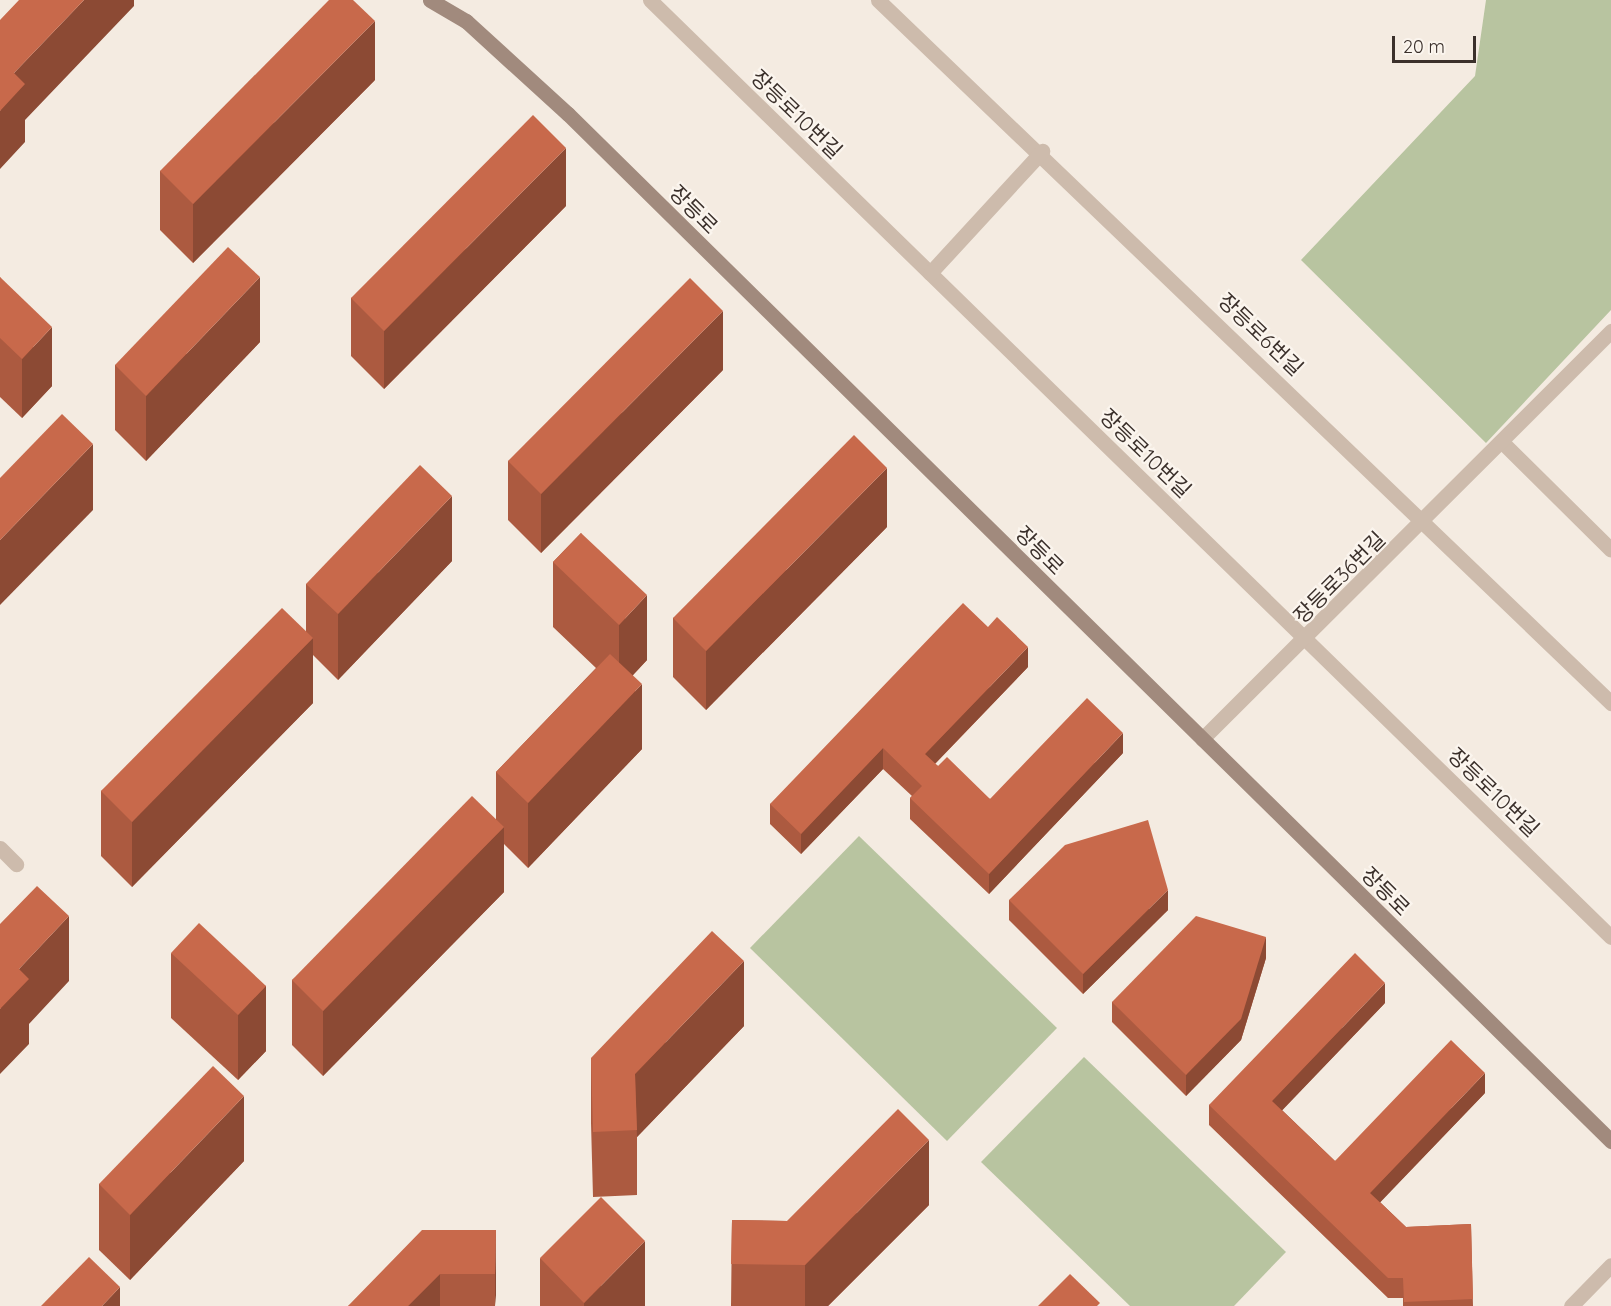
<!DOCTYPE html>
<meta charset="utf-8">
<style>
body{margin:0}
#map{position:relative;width:1611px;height:1306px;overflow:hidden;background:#f4ebe1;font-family:Quicksand,"Noto Sans KR",sans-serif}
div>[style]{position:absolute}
.green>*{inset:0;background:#b8c4a0}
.minor>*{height:15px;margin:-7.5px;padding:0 7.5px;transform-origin:7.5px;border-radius:7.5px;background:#cdbbac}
.tertiary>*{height:15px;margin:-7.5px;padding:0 7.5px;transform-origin:7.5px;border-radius:7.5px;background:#cdbbac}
.secondary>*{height:15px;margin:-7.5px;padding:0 7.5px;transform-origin:7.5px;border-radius:7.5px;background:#a18a7d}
.wall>*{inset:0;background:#ac5a40}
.shaded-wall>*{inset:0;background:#8c4a34}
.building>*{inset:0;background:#c8694b}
span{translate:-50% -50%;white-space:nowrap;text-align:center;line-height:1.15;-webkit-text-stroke:4.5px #fbf5ee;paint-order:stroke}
.street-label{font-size:21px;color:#3b302b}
.scale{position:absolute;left:1392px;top:36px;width:84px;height:27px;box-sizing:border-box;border:3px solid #3b302b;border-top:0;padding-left:8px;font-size:18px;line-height:21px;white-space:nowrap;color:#3b302b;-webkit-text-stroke:4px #fbf5ee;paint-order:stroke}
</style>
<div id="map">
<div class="green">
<div style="clip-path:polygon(1486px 0,1611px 0,1611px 310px,1486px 443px,1301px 260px,1475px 76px)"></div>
<div style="clip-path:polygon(859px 836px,1057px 1028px,947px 1141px,750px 948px)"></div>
<div style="clip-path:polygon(1084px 1057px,1286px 1252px,1234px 1306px,1130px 1306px,981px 1162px)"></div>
</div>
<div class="minor">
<div style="left:650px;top:0;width:1342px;rotate:44.28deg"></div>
<div style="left:878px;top:0;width:1016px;rotate:43.8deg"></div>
<div style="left:930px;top:273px;width:166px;rotate:-47.4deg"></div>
<div style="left:1502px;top:442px;width:153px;rotate:44.7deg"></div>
<div style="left:1202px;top:739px;width:578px;rotate:-44.93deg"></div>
<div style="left:0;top:848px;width:23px;rotate:45deg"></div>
</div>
<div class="tertiary">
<div style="left:1571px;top:1306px;width:57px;rotate:-45.7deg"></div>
</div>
<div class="secondary">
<div style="left:430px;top:0;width:42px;rotate:30.3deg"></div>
<div style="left:466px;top:21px;width:138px;rotate:42.4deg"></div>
<div style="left:568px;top:114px;width:1464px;rotate:44.56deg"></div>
</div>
<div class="wall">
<div style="clip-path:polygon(375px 80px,193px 263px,160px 230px,160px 171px)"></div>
<div style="clip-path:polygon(566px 206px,384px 389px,351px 356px,351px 298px)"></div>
<div style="clip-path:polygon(0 277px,52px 386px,22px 418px,0 397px)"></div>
<div style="clip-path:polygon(260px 342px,146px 461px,115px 430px,115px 365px)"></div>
<div style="clip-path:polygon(723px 370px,541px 553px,508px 520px,508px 461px)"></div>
<div style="clip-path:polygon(887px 527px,706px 710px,673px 677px,673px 618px)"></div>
<div style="clip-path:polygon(581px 533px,647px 660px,633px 675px,642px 749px,528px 868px,504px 844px,504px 892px,323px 1076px,292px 1045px,292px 980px,496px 820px,496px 772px,596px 668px,553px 627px,553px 562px)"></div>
<div style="clip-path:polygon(452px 561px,338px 680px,313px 655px,313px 703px,132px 887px,101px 856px,101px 791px,306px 632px,306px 584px)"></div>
<div style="clip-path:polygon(1028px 667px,935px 764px,938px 766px,990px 799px,1123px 753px,989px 894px,910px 819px,910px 798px,912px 796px,883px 769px,801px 854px,770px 824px,770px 804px)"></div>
<div style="clip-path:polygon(1009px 900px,1168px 910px,1083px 994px,1009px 920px)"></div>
<div style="clip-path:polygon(171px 953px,266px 986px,266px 1051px,238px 1080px,171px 1018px)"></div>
<div style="clip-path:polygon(1266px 958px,1241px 1040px,1186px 1096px,1112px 1022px,1112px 1002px)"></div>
<div style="clip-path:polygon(1385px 1003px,1282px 1110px,1335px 1161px,1485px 1093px,1380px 1202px,1406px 1227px,1471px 1224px,1473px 1306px,1403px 1306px,1403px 1298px,1388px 1298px,1209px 1125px,1209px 1105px)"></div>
<div style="clip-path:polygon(744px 1026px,637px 1137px,637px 1195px,593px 1197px,591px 1123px,591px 1058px)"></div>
<div style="clip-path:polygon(244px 1161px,130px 1280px,99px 1250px,99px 1184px)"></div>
<div style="clip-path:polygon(929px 1205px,828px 1306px,731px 1306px,732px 1220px,787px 1221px)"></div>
<div style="clip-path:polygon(496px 1230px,495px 1306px,348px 1306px)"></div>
<div style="clip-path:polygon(540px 1258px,645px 1306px,540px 1306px)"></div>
</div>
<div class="shaded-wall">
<div style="clip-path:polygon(84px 0,134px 0,134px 6px,25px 120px,25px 142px,0 169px,0 111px,14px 73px)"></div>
<div style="clip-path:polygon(375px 21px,375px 80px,193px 263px,193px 204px)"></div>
<div style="clip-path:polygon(566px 148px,566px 206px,384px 389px,384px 331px)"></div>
<div style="clip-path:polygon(260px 277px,260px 342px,146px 461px,146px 396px)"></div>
<div style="clip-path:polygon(723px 311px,723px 370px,541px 553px,541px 494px)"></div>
<div style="clip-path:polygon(52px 327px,52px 386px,22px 418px,22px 359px)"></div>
<div style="clip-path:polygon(93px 444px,93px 510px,0 605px,0 540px)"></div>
<div style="clip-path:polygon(887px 468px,887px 527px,706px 710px,706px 651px)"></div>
<div style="clip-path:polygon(452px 496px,452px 561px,338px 680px,338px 614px)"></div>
<div style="clip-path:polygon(647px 595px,647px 660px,619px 690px,619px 625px)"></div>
<div style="clip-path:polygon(313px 638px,313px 703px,132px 887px,132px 822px)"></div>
<div style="clip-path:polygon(1028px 647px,1028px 667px,925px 774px,925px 754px)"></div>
<div style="clip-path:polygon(642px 684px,642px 749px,528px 868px,528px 803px)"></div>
<div style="clip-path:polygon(1123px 733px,1123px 753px,989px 894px,989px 874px)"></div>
<div style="clip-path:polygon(883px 748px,883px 769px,801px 854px,801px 834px)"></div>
<div style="clip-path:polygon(504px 827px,504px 892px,323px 1076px,323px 1011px)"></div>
<div style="clip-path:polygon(1168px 890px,1168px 910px,1083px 994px,1083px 974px)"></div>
<div style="clip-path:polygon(69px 916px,69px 981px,29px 1024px,29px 1044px,0 1074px,0 1009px,19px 969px)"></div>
<div style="clip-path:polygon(1266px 937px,1266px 958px,1241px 1040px,1186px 1096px,1186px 1075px)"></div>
<div style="clip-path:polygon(744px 961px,744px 1026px,637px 1137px,635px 1074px)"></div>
<div style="clip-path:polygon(1385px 983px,1385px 1003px,1272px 1121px,1272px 1101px)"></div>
<div style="clip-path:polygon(266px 986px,266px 1051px,238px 1080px,238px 1015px)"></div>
<div style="clip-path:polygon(1485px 1073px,1485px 1093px,1370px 1213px,1370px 1193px)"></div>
<div style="clip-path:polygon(244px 1096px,244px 1161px,130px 1280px,130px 1215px)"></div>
<div style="clip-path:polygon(929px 1140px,929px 1205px,828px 1306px,805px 1306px,805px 1265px)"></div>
<div style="clip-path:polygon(496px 1230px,496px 1295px,495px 1306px,495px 1274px)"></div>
<div style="clip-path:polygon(645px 1241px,645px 1306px,584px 1306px,584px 1303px)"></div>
<div style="clip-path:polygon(440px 1274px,440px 1306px,408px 1306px)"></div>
<div style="clip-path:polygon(120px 1287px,120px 1306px,102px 1306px)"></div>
</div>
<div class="building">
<div style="clip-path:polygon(19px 0,84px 0,14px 73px,25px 84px,0 111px,0 20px)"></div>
<div style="clip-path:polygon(329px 0,353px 0,375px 21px,193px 204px,160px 171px)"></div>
<div style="clip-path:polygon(533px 115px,566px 148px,384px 331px,351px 298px)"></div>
<div style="clip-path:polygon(228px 247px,260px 277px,146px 396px,115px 365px)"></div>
<div style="clip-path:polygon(0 277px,52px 327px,22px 359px,0 338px)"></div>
<div style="clip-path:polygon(690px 278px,723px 311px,541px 494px,508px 461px)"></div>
<div style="clip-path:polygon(62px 414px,93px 444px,0 540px,0 478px)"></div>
<div style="clip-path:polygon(854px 435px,887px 468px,706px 651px,673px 618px)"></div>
<div style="clip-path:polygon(420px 465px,452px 496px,338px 614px,306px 584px)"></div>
<div style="clip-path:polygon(581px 533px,647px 595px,619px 625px,553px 562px)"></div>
<div style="clip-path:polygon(963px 603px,988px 627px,997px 617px,1028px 647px,925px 754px,938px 766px,947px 757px,990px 799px,1087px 698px,1123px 733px,989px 874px,910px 798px,922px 786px,883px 748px,801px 834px,770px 804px)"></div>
<div style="clip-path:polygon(282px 608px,313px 638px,132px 822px,101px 791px)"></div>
<div style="clip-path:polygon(610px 654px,642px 684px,528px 803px,496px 772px)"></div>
<div style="clip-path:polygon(472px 796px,504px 827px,323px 1011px,292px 980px)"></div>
<div style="clip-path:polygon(1148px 820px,1168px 890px,1083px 974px,1009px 900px,1065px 845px)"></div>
<div style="clip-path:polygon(37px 886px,69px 916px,19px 969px,29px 979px,0 1009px,0 924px)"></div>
<div style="clip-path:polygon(1196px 916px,1266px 937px,1241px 1019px,1186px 1075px,1112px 1002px)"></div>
<div style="clip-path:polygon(199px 923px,266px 986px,238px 1015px,171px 953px)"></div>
<div style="clip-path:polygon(712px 931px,744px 961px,635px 1074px,637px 1130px,593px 1132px,591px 1058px)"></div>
<div style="clip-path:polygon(1355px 953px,1385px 983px,1272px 1101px,1335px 1161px,1451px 1040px,1485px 1073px,1370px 1193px,1406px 1227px,1471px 1224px,1473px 1299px,1404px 1302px,1403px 1278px,1388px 1278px,1209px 1105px)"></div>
<div style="clip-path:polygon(213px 1066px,244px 1096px,130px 1215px,99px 1184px)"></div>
<div style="clip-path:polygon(898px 1109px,929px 1140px,805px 1265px,731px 1264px,732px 1220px,787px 1221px)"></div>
<div style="clip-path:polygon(601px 1197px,645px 1241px,584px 1303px,540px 1258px)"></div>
<div style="clip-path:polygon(422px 1230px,496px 1230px,495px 1274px,440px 1274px,408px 1306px,348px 1306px)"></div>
<div style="clip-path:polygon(89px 1257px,120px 1287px,102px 1306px,41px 1306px)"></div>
<div style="clip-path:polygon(1070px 1274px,1100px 1303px,1097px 1306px,1038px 1306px)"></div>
</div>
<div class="street-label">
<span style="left:797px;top:114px;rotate:44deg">장등로10번길</span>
<span style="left:694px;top:209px;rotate:45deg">장등로</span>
<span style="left:1261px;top:334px;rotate:44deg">장등로6번길</span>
<span style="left:1146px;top:453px;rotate:44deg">장등로10번길</span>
<span style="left:1040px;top:550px;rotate:45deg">장등로</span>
<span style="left:1339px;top:577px;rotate:-45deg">장등로36번길</span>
<span style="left:1494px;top:792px;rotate:44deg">장등로10번길</span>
<span style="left:1386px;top:891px;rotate:45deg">장등로</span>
</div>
<div class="scale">20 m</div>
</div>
